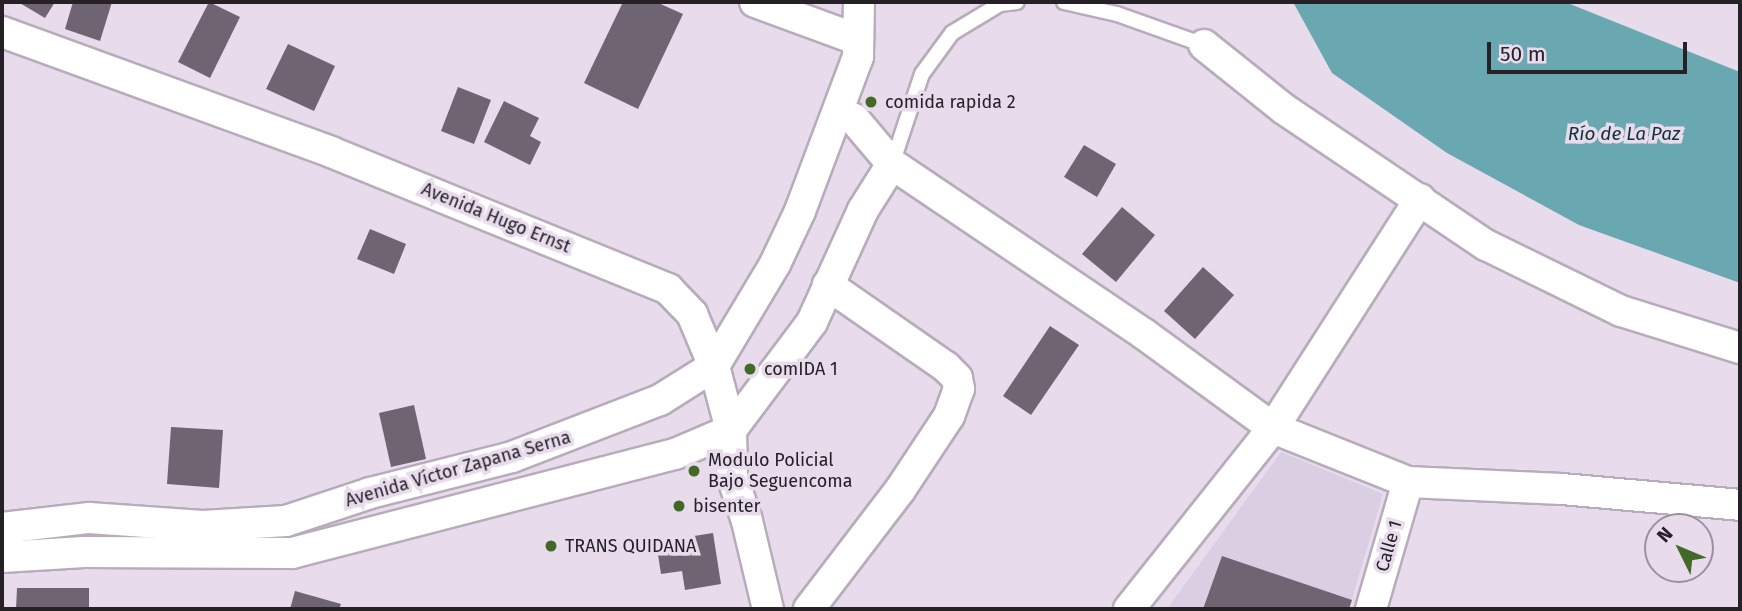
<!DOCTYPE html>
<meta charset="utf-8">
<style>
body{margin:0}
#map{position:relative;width:1742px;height:611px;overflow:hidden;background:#e8dbec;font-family:"Fira Sans",sans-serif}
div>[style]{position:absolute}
.education>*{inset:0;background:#d9cee2}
.water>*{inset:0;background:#69a7b1}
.building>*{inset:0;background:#6f6472}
.roads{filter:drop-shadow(2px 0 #b8acbb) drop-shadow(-2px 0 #b8acbb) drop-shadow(0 2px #b8acbb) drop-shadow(0 -2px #b8acbb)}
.service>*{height:14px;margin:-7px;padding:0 7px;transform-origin:7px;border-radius:7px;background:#fff}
.minor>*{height:30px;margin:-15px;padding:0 15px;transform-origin:15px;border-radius:15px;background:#fff}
.dots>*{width:19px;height:19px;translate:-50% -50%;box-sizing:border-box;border:4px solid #e8dbec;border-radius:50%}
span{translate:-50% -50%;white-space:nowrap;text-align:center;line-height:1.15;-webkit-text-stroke:7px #e8dbec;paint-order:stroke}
.poi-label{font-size:18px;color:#252127}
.left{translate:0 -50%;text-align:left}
.street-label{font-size:18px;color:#252127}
.water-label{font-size:19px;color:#113136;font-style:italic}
.frame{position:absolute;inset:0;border:4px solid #252127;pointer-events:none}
.north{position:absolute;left:1644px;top:513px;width:70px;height:70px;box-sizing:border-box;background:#e8dbec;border:2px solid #9a919d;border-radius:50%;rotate:313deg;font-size:19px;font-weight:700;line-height:28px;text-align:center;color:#252127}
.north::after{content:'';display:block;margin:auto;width:24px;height:32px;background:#426a26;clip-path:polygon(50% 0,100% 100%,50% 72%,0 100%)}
.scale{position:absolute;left:1487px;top:42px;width:200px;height:32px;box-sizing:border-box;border:4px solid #252127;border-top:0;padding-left:9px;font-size:21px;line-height:24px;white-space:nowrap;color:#252127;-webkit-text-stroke:5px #e8dbec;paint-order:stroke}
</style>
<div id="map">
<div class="education">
<div style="clip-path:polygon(1281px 452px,1383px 494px,1349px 609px,1167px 609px)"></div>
</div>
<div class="water">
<div style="clip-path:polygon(1293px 2px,1565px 2px,1740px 72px,1740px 283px,1579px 225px,1447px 153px,1332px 73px)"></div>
</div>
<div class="building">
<div style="clip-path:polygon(18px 2px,55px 2px,45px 18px)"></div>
<div style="clip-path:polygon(73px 2px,112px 2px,100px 41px,65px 29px)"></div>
<div style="clip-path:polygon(209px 2px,240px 17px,210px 78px,178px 62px)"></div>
<div style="clip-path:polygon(623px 2px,656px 2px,683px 14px,638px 109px,584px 83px)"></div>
<div style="clip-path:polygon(288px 44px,335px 66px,314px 111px,266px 89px)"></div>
<div style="clip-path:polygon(458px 87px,491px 100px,474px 144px,441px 131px)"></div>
<div style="clip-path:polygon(504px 101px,539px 118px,530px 136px,541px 142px,530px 165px,484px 142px)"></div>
<div style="clip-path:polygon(1084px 145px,1116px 164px,1097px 197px,1064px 177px)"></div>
<div style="clip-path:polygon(1122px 207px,1155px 235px,1116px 282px,1082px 254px)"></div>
<div style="clip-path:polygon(370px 229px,406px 244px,394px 274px,357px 259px)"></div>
<div style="clip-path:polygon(1203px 267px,1234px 295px,1195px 339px,1164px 311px)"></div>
<div style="clip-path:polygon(1050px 326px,1079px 345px,1031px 415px,1003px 396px)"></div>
<div style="clip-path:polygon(414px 405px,426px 459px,391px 467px,379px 413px)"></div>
<div style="clip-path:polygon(171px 427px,223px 430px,219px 488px,167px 484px)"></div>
<div style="clip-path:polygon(713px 533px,721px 584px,685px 590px,682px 571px,661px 574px,656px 542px)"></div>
<div style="clip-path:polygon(1222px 556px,1352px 600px,1349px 609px,1203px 609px)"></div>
<div style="clip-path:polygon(17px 588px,89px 588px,89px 609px,16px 609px)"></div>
<div style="clip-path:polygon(295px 591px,341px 604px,339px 609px,290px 609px)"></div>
</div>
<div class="roads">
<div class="service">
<div style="left:1064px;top:2px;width:54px;rotate:12.8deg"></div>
<div style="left:1117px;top:14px;width:92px;rotate:19.6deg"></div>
<div style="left:892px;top:164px;width:95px;rotate:-71.6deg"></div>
<div style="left:922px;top:74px;width:51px;rotate:-53.8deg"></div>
<div style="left:952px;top:33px;width:56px;rotate:-31.1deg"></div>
<div style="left:1000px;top:4px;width:17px;rotate:-7deg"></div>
</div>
<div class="minor">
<div style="left:755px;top:2px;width:108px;rotate:20.1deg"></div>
<div style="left:2px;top:32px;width:350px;rotate:20deg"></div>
<div style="left:331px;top:152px;width:364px;rotate:22.1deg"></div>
<div style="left:668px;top:289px;width:35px;rotate:46deg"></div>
<div style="left:692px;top:314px;width:56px;rotate:67.1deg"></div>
<div style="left:714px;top:366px;width:66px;rotate:75.1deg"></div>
<div style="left:731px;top:430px;width:46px;rotate:88.8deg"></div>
<div style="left:732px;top:476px;width:47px;rotate:71.6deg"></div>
<div style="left:747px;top:521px;width:90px;rotate:76.6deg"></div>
<div style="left:1204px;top:45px;width:102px;rotate:38.7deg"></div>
<div style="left:1284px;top:109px;width:244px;rotate:34deg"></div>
<div style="left:1486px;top:245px;width:150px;rotate:26.1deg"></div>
<div style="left:1621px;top:311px;width:125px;rotate:17.3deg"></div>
<div style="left:838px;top:112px;width:17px;rotate:24deg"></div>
<div style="left:854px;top:119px;width:59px;rotate:49.8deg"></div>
<div style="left:892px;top:164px;width:304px;rotate:34deg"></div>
<div style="left:1144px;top:334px;width:160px;rotate:36.1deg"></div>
<div style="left:1273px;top:428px;width:145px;rotate:21.8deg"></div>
<div style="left:1408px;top:482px;width:154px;rotate:2.6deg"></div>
<div style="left:1562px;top:489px;width:179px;rotate:5.1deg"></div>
<div style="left:2px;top:528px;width:88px;rotate:-6.6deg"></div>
<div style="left:89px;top:518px;width:114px;rotate:4deg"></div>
<div style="left:203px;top:526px;width:83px;rotate:-3.4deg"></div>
<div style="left:286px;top:521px;width:89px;rotate:-18.4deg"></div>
<div style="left:370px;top:493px;width:146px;rotate:-14.2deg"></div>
<div style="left:512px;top:457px;width:159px;rotate:-21.1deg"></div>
<div style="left:660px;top:400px;width:64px;rotate:-32.2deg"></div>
<div style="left:714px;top:366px;width:119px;rotate:-59.1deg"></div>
<div style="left:775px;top:264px;width:59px;rotate:-64.7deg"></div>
<div style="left:800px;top:211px;width:165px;rotate:-69.4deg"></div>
<div style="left:858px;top:57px;width:55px;rotate:-89deg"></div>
<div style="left:2px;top:557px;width:82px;rotate:-3.5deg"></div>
<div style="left:84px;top:552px;width:208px;rotate:0.3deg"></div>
<div style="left:292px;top:553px;width:396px;rotate:-14.5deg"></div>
<div style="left:675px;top:454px;width:61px;rotate:-23.2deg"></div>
<div style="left:731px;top:430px;width:135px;rotate:-53.1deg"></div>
<div style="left:812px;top:322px;width:123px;rotate:-65.5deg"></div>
<div style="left:863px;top:210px;width:54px;rotate:-57.8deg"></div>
<div style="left:809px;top:609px;width:150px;rotate:-52.6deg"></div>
<div style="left:900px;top:490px;width:89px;rotate:-56.5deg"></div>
<div style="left:949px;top:416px;width:29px;rotate:-70deg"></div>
<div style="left:959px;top:389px;width:11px;rotate:-100deg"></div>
<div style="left:957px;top:378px;width:16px;rotate:-135deg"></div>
<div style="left:946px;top:367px;width:144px;rotate:-145.2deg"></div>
<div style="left:1129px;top:609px;width:231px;rotate:-51.5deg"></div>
<div style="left:1273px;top:428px;width:272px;rotate:-57.3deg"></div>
<div style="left:1371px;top:609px;width:132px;rotate:-73.8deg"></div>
</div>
</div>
<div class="dots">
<div style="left:871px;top:102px;background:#426a26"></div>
<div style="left:750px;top:369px;background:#426a26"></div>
<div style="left:694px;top:471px;background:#426a26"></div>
<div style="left:679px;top:506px;background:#426a26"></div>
<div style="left:551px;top:546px;background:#426a26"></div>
</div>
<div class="poi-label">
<span class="left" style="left:885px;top:102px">comida rapida 2</span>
<span class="left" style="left:764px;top:369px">comIDA 1</span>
<span class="left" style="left:708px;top:471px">Modulo Policial<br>Bajo Seguencoma</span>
<span class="left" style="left:693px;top:506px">bisenter</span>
<span class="left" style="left:565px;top:546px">TRANS QUIDANA</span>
</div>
<div class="street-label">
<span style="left:496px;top:218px;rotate:22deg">Avenida Hugo Ernst</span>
<span style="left:458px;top:469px;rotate:-16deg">Avenida Víctor Zapana Serna</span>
<span style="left:1389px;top:546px;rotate:-74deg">Calle 1</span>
</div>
<div class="water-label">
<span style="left:1624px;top:134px">Río de La Paz</span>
</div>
<div class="frame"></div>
<div class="north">N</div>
<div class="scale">50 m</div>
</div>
